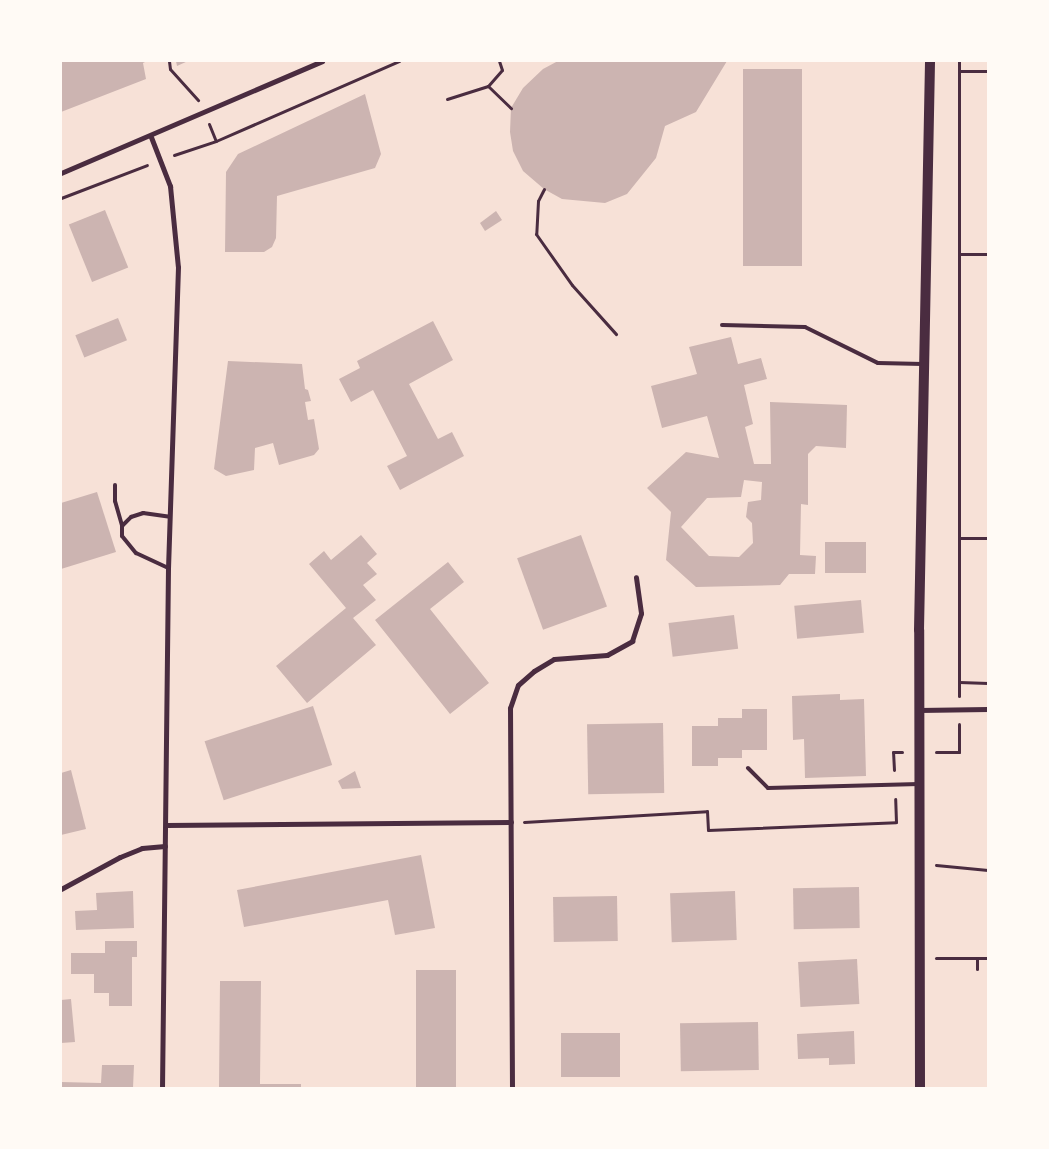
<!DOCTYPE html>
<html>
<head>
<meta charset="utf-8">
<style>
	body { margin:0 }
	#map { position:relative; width:1049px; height:1149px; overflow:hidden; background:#f7e1d7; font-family:"Fira Sans",sans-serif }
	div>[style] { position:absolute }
	.building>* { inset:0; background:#ccb4b1; transform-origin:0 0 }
	.path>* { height:3px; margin:-1.5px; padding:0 1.5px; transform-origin:1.5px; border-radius:1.5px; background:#4a2c40 }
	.service>* { height:4px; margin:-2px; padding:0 2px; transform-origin:2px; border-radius:2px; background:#4a2c40 }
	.minor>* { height:5px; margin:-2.5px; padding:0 2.5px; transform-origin:2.5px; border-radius:2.5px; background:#4a2c40 }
	.secondary>* { height:10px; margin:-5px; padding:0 5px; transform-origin:5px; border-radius:5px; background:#4a2c40 }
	span { translate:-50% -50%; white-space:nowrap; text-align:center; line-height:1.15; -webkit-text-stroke:4.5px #fffaf5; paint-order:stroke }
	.frame { position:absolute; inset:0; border:62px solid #fffaf5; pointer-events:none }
</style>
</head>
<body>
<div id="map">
	<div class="building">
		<div style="clip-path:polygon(61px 61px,147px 61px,143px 63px,146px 79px,61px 112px)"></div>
		<div style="clip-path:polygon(176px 61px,188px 61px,177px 66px)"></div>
		<div style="clip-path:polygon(558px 61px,727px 61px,696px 112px,665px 126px,656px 158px,627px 194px,605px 203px,562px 199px,544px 189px,523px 171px,513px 151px,510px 132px,511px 108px,523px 88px,543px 69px)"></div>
		<div style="left:743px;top:69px;width:59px;height:197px"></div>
		<div style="clip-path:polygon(365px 94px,381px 154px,375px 168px,277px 196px,276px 238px,272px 247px,264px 252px,225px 252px,226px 172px,238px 154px)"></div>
		<div style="left:105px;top:210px;width:62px;height:39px;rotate:68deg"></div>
		<div style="clip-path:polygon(496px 211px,502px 220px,485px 231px,480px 223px)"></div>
		<div style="left:118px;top:318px;width:24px;height:46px;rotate:68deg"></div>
		<div style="clip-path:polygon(433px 321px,453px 360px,409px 384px,438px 439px,452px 432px,464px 456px,400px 490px,387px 466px,407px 456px,373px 390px,351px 402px,339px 379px,360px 368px,357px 361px)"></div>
		<div style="clip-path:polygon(evenodd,731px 337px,738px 364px,761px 358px,767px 379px,744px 385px,753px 424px,745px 427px,754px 464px,771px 464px,770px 402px,847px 405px,846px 448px,816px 446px,808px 454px,808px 505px,801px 504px,800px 555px,816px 556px,815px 574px,789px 574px,780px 585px,696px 587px,666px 560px,671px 512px,647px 488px,686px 452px,719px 458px,707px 416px,662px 428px,651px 386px,697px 374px,689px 347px,731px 337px,744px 480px,762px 482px,761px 500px,748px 502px,746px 517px,752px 523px,753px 543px,739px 557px,709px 556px,681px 527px,707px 498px,741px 497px,744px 480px)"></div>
		<div style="clip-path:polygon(228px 361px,302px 364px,305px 389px,308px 390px,311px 401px,305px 402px,308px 420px,314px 419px,319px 449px,314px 455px,279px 465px,273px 443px,255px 448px,254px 470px,226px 476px,214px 469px)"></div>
		<div style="clip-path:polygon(97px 492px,116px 552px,61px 569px,61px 503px)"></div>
		<div style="clip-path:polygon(361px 535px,377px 554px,367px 563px,377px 574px,363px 585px,376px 600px,353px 618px,376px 645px,307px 703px,276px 666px,346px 608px,309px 564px,324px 551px,331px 560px)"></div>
		<div style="left:581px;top:535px;width:76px;height:68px;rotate:70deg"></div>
		<div style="left:825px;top:542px;width:41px;height:31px"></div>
		<div style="clip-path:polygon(448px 562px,464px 582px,430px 609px,489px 683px,450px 714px,375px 620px)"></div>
		<div style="left:861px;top:600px;width:33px;height:67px;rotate:85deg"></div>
		<div style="left:734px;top:615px;width:34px;height:66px;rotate:83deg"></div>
		<div style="clip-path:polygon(840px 694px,840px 700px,864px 699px,866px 776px,805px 778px,804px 739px,793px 740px,792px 696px)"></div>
		<div style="left:313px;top:706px;width:62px;height:114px;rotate:72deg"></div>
		<div style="clip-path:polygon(742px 709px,767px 709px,767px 750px,742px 750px,742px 758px,718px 758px,718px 766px,692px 766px,692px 726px,718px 726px,718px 718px,742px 718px)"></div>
		<div style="left:663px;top:723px;width:70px;height:76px;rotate:89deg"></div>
		<div style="clip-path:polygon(71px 770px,86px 829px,61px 835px,61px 773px)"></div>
		<div style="clip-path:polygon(355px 771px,361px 788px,342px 789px,338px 781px)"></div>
		<div style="clip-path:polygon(421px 855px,435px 928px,395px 935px,388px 900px,244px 927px,237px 890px)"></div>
		<div style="left:859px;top:887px;width:41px;height:66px;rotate:89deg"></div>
		<div style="clip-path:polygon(133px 891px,134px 928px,76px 930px,75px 911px,97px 910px,96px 893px)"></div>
		<div style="left:735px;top:891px;width:49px;height:65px;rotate:88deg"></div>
		<div style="left:617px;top:896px;width:45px;height:64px;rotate:89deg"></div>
		<div style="clip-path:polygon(105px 941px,137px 941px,137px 957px,132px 957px,132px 1006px,109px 1006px,109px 993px,94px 993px,94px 974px,71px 974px,71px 953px,105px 953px)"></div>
		<div style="left:857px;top:959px;width:45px;height:59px;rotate:87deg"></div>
		<div style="left:416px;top:970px;width:40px;height:118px"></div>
		<div style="clip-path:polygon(220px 981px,261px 981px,260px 1084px,301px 1084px,301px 1088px,219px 1088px)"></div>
		<div style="clip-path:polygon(71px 999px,75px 1042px,61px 1043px,61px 1000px)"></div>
		<div style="left:758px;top:1022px;width:48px;height:78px;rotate:89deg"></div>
		<div style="clip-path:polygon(854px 1031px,855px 1064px,829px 1065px,829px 1058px,798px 1059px,797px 1034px)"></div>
		<div style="left:561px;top:1033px;width:59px;height:44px"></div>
		<div style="clip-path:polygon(102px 1065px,134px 1065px,133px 1088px,61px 1088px,61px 1082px,101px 1083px)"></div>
	</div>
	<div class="path">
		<div style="left:169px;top:61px;width:8px;rotate:83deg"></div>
		<div style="left:170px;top:69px;width:42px;rotate:47.9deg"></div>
		<div style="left:959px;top:71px;width:29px"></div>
		<div style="left:488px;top:86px;width:32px;rotate:44deg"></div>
		<div style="left:447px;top:99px;width:43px;rotate:-17.6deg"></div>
		<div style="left:488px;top:86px;width:21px;rotate:-49deg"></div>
		<div style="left:502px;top:70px;width:9px;rotate:-108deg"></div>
		<div style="left:209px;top:124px;width:18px;rotate:68deg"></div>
		<div style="left:174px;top:155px;width:44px;rotate:-18.4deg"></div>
		<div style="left:216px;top:141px;width:200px;rotate:-23.6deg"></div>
		<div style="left:544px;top:189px;width:13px;rotate:117deg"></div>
		<div style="left:538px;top:201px;width:33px;rotate:93deg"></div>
		<div style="left:536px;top:234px;width:62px;rotate:54.8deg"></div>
		<div style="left:572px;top:285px;width:66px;rotate:48.1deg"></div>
		<div style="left:61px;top:198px;width:92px;rotate:-21deg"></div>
		<div style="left:959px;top:254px;width:29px"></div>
		<div style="left:959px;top:538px;width:29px"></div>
		<div style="left:959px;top:682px;width:29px;rotate:2deg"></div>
		<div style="left:959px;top:696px;width:635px;rotate:-90deg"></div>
		<div style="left:936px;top:752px;width:23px"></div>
		<div style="left:959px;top:752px;width:28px;rotate:-90deg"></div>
		<div style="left:894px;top:770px;width:18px;rotate:-93deg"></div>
		<div style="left:893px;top:752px;width:9px"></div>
		<div style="left:524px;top:822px;width:183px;rotate:-3.4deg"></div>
		<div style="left:707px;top:811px;width:19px;rotate:87deg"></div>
		<div style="left:708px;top:830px;width:188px;rotate:-2.4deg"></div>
		<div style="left:896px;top:822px;width:23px;rotate:-92deg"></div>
		<div style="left:936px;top:865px;width:52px;rotate:5.5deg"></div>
		<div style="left:936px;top:958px;width:52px"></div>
		<div style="left:977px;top:958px;width:11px;rotate:90deg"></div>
	</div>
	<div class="service">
		<div style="left:722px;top:325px;width:83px;rotate:1.4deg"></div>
		<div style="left:805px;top:327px;width:81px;rotate:26.3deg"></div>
		<div style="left:878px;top:363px;width:45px;rotate:1.3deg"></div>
		<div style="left:115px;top:485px;width:16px;rotate:90deg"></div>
		<div style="left:115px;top:501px;width:26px;rotate:74deg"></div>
		<div style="left:122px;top:526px;width:13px;rotate:-45deg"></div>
		<div style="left:131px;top:517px;width:13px;rotate:-18deg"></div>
		<div style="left:143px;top:513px;width:27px;rotate:8deg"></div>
		<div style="left:122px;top:526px;width:10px;rotate:90deg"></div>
		<div style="left:122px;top:536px;width:22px;rotate:51deg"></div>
		<div style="left:136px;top:553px;width:35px;rotate:25deg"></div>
		<div style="left:748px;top:768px;width:28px;rotate:45deg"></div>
		<div style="left:768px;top:788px;width:151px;rotate:-1.5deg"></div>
	</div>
	<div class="minor">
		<div style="left:151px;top:137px;width:53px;rotate:68.8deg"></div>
		<div style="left:170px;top:186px;width:81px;rotate:84.4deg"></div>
		<div style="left:178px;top:267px;width:301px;rotate:91.9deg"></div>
		<div style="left:168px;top:568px;width:520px;rotate:90.66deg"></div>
		<div style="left:61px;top:173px;width:284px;rotate:-23.2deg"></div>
		<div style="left:919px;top:710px;width:69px;rotate:-0.8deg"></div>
		<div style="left:166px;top:825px;width:345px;rotate:-0.5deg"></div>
		<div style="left:61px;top:889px;width:67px;rotate:-28.5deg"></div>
		<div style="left:120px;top:857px;width:24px;rotate:-22deg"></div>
		<div style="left:142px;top:848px;width:23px;rotate:-5deg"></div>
		<div style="left:512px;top:1088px;width:380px;rotate:-90.3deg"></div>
		<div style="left:510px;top:708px;width:24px;rotate:-71deg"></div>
		<div style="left:518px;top:685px;width:21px;rotate:-41deg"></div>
		<div style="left:534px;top:671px;width:23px;rotate:-31deg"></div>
		<div style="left:554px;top:659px;width:53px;rotate:-4.3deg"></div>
		<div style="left:607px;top:655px;width:29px;rotate:-29deg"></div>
		<div style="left:632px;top:641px;width:29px;rotate:-72deg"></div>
		<div style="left:641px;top:613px;width:36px;rotate:-98deg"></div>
	</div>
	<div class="secondary">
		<div style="left:920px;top:1088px;width:458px;rotate:-90.1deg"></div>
		<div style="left:919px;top:630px;width:569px;rotate:-88.89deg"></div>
	</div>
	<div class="frame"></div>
</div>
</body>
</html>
